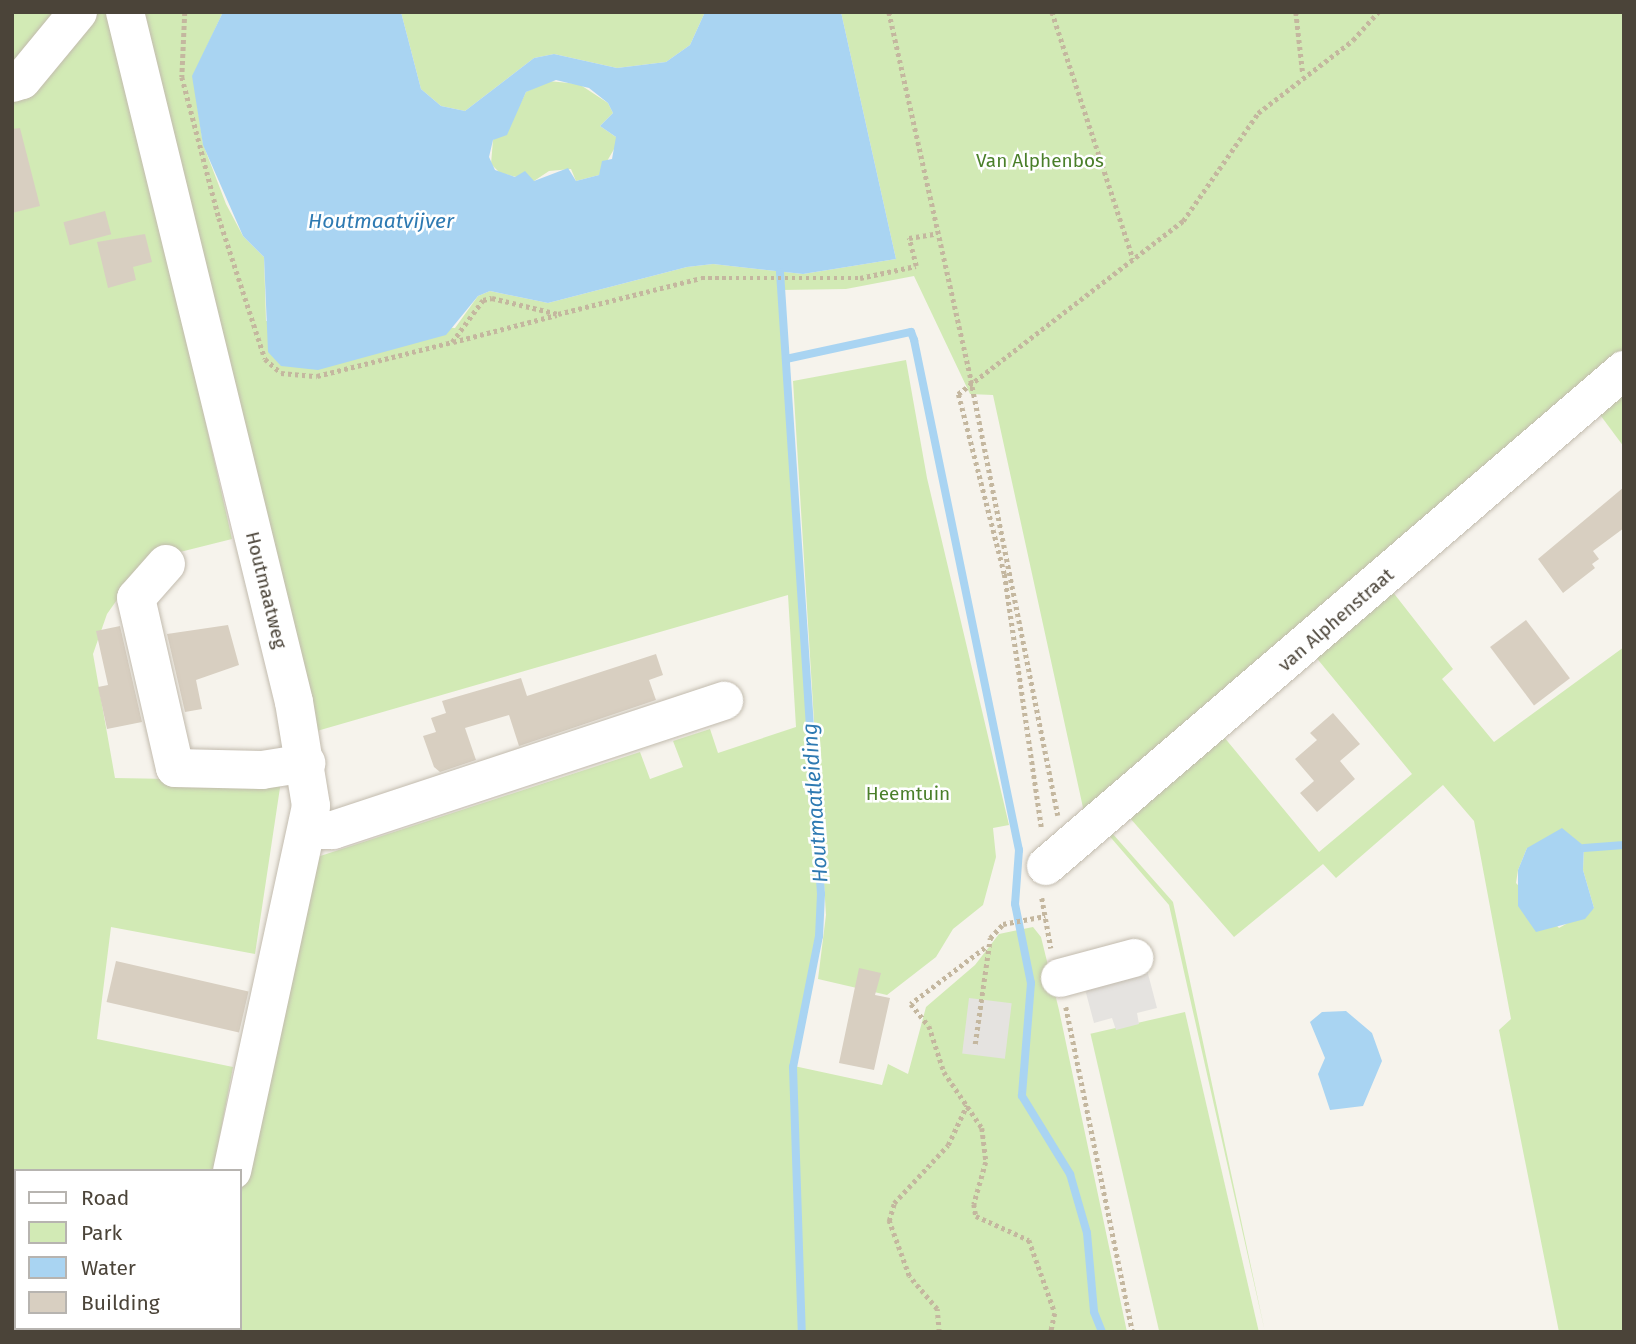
<!DOCTYPE html>
<html>
<head>
<meta charset="utf-8">
<style>
	body { margin:0 }
	#map { position:relative; width:1636px; height:1344px; overflow:hidden; background:#f6f3ec; font-family:"Fira Sans",sans-serif }
	div>[style] { position:absolute }
	.green>* { inset:0; background:#d2eab5; transform-origin:0 0 }
	.parking>* { inset:0; background:#e5e3e0; transform-origin:0 0 }
	.water>* { inset:0; background:#a9d4f2 }
	.stream>* { height:8px; margin:-4px; padding:0 4px; transform-origin:4px; border-radius:4px; background:#a9d4f2 }
	.building>* { inset:0; background:#d8cfc1; transform-origin:0 0 }
	.path>* { height:4.5px; margin-top:-2.25px; transform-origin:0; background:repeating-linear-gradient(90deg,#c4b79f 0 3.5px,transparent 0 7px) }
	.roads { filter:drop-shadow(0 0 2px #c2bbae) drop-shadow(0 0 2px #c2bbae) }
	.minor>* { height:38px; margin:-19px; padding:0 19px; transform-origin:19px; border-radius:19px; background:#fff }
	span { translate:-50% -50%; white-space:nowrap; text-align:center; line-height:1.15; -webkit-text-stroke:5px #fff; paint-order:stroke }
	.park-label { font-size:19px; color:#4a7f2a }
	.street-label { font-size:19px; color:#4b4439 }
	.water-label { font-size:21px; color:#2e7ab2; font-style:italic }
	.frame { position:absolute; inset:0; border:14px solid #4b4439; pointer-events:none }
	.legend { position:absolute; left:14px; top:1169px; width:228px; height:161px; box-sizing:border-box; background:#fff; border:2px solid #b7b4b0; margin:0; padding:9px 12px; list-style:none; font-size:21px; color:#4b4439 }
	.legend li { display:flex; align-items:center; gap:14px; height:35px }
	.legend b { width:35px; border:2px solid #b7b4b0 }
</style>
</head>
<body>
<div id="map">
	<div class="green">
		<div style="clip-path:polygon(12px 12px,113px 12px,232px 539px,176px 553px,119px 597px,107px 614px,93px 654px,115px 778px,281px 781px,255px 954px,111px 927px,97px 1039px,233px 1067px,213px 1171px,16px 1171px,16px 1328px,182px 1332px,12px 1332px)"></div>
		<div style="clip-path:polygon(144px 12px,223px 12px,193px 76px,203px 144px,226px 204px,243px 236px,264px 257px,266px 321px,455px 328px,478px 296px,490px 291px,548px 303px,687px 267px,713px 264px,803px 274px,896px 259px,841px 12px,1624px 12px,1624px 363px,1087px 826px,993px 395px,970px 394px,914px 276px,846px 289px,782px 290px,821px 894px,819px 936px,794px 1066px,882px 1085px,888px 1064px,908px 1074px,926px 1007px,975px 965px,999px 934px,1033px 927px,1041px 937px,1059px 1010px,1127px 1332px,206px 1332px,240px 1328px,240px 1179px,311px 859px,640px 752px,650px 779px,683px 767px,673px 741px,710px 729px,718px 753px,796px 727px,788px 595px,310px 733px)"></div>
		<div style="clip-path:polygon(401px 12px,705px 12px,690px 45px,666px 62px,617px 68px,554px 54px,534px 58px,465px 111px,441px 106px,421px 89px)"></div>
		<div style="clip-path:polygon(548px 81px,579px 84px,608px 103px,613px 113px,600px 126px,616px 137px,617px 144px,599px 175px,576px 181px,571px 169px,549px 171px,534px 181px,500px 173px,491px 164px,493px 140px,508px 129px,526px 92px)"></div>
		<div style="clip-path:polygon(906px 360px,927px 478px,1009px 825px,993px 828px,996px 857px,983px 905px,953px 929px,936px 957px,887px 995px,818px 979px,826px 915px,793px 381px)"></div>
		<div style="clip-path:polygon(1624px 382px,1624px 447px,1595px 408px)"></div>
		<div style="clip-path:polygon(evenodd,1385px 582px,1453px 669px,1442px 679px,1494px 742px,1624px 647px,1624px 1332px,1559px 1332px,1499px 1030px,1511px 1019px,1474px 821px,1443px 785px,1336px 878px,1323px 864px,1234px 937px,1130px 818px,1112px 833px,1173px 902px,1265px 1332px,1169px 905px,1106px 832px,1219px 731px,1319px 852px,1412px 774px,1310px 650px,1385px 582px,1584px 846px,1583px 870px,1594px 908px,1559px 928px,1516px 883px,1518px 870px,1527px 848px,1584px 846px)"></div>
		<div style="left:1185px;top:1012px;width:328px;height:97px;rotate:77deg"></div>
	</div>
	<div class="parking">
		<div style="clip-path:polygon(1141px 947px,1157px 1008px,1137px 1013px,1139px 1024px,1116px 1030px,1112px 1018px,1094px 1023px,1078px 963px)"></div>
		<div style="left:969px;top:998px;width:43px;height:56px;rotate:7deg"></div>
	</div>
	<div class="water">
		<div style="clip-path:polygon(evenodd,223px 12px,401px 12px,421px 89px,441px 106px,465px 111px,534px 58px,554px 54px,617px 68px,666px 62px,690px 45px,705px 12px,841px 12px,896px 259px,803px 274px,713px 264px,687px 267px,548px 303px,490px 291px,478px 296px,446px 335px,318px 370px,281px 366px,268px 352px,264px 257px,243px 236px,203px 145px,192px 76px,223px 12px,556px 80px,589px 88px,608px 103px,613px 113px,600px 126px,616px 137px,612px 159px,602px 161px,599px 175px,576px 181px,568px 168px,534px 181px,525px 171px,515px 177px,495px 170px,489px 157px,493px 140px,507px 135px,526px 92px,556px 80px)"></div>
		<div style="clip-path:polygon(1562px 828px,1584px 846px,1583px 870px,1594px 908px,1585px 919px,1536px 932px,1518px 906px,1518px 870px,1527px 848px)"></div>
		<div style="clip-path:polygon(1346px 1011px,1372px 1033px,1382px 1061px,1363px 1106px,1330px 1110px,1318px 1074px,1325px 1058px,1310px 1022px,1322px 1012px)"></div>
	</div>
	<div class="stream">
		<div style="left:780px;top:272px;width:623px;rotate:86.23deg"></div>
		<div style="left:821px;top:894px;width:42px;rotate:92.7deg"></div>
		<div style="left:819px;top:936px;width:134px;rotate:101.2deg"></div>
		<div style="left:793px;top:1067px;width:265px;rotate:88.1deg"></div>
		<div style="left:786px;top:359px;width:128px;rotate:-12.2deg"></div>
		<div style="left:911px;top:332px;width:9px;rotate:69deg"></div>
		<div style="left:914px;top:340px;width:521px;rotate:78.37deg"></div>
		<div style="left:1019px;top:850px;width:54px;rotate:94.2deg"></div>
		<div style="left:1015px;top:904px;width:81px;rotate:78.6deg"></div>
		<div style="left:1031px;top:983px;width:113px;rotate:94.6deg"></div>
		<div style="left:1022px;top:1096px;width:92px;rotate:58.4deg"></div>
		<div style="left:1070px;top:1174px;width:61px;rotate:73.9deg"></div>
		<div style="left:1087px;top:1233px;width:79px;rotate:84.9deg"></div>
		<div style="left:1094px;top:1312px;width:22px;rotate:68deg"></div>
		<div style="left:1584px;top:848px;width:40px;rotate:-4.3deg"></div>
	</div>
	<div class="building">
		<div style="clip-path:polygon(20px 128px,40px 206px,12px 213px,12px 129px)"></div>
		<div style="left:105px;top:211px;width:24px;height:43px;rotate:75deg"></div>
		<div style="clip-path:polygon(145px 234px,152px 262px,133px 267px,136px 280px,108px 288px,97px 242px)"></div>
		<div style="clip-path:polygon(1624px 487px,1624px 528px,1593px 551px,1599px 559px,1592px 564px,1595px 568px,1563px 593px,1538px 559px)"></div>
		<div style="left:1526px;top:620px;width:73px;height:45px;rotate:53deg"></div>
		<div style="clip-path:polygon(228px 625px,239px 665px,196px 680px,202px 709px,185px 712px,167px 634px)"></div>
		<div style="clip-path:polygon(120px 626px,142px 722px,107px 729px,98px 687px,108px 685px,96px 631px)"></div>
		<div style="clip-path:polygon(656px 654px,663px 675px,649px 680px,656px 700px,519px 746px,509px 715px,465px 728px,476px 760px,440px 772px,434px 767px,423px 736px,436px 732px,431px 718px,446px 713px,442px 701px,521px 678px,527px 696px)"></div>
		<div style="clip-path:polygon(1333px 713px,1360px 744px,1340px 761px,1355px 779px,1317px 812px,1300px 793px,1314px 781px,1295px 759px,1317px 740px,1310px 733px)"></div>
		<div style="left:116px;top:961px;width:136px;height:42px;rotate:13deg"></div>
		<div style="clip-path:polygon(859px 968px,881px 973px,875px 995px,890px 998px,874px 1070px,839px 1063px)"></div>
	</div>
	<div class="path">
		<div style="left:185px;top:12px;width:65px;rotate:92.6deg"></div>
		<div style="left:182px;top:77px;width:146px;rotate:75.3deg"></div>
		<div style="left:219px;top:218px;width:148px;rotate:71.9deg"></div>
		<div style="left:265px;top:359px;width:21px;rotate:41deg"></div>
		<div style="left:281px;top:373px;width:36px;rotate:5deg"></div>
		<div style="left:317px;top:376px;width:139px;rotate:-14.1deg"></div>
		<div style="left:452px;top:342px;width:52px;rotate:-53.6deg"></div>
		<div style="left:483px;top:300px;width:9px;rotate:-13deg"></div>
		<div style="left:492px;top:298px;width:68px;rotate:13.6deg"></div>
		<div style="left:558px;top:314px;width:147px;rotate:-14.1deg"></div>
		<div style="left:701px;top:278px;width:159px"></div>
		<div style="left:860px;top:278px;width:57px;rotate:-12.1deg"></div>
		<div style="left:916px;top:266px;width:29px;rotate:-104deg"></div>
		<div style="left:909px;top:238px;width:25px;rotate:-9deg"></div>
		<div style="left:889px;top:12px;width:377px;rotate:77.4deg"></div>
		<div style="left:971px;top:380px;width:444px;rotate:78.7deg"></div>
		<div style="left:1052px;top:12px;width:260px;rotate:71.8deg"></div>
		<div style="left:1296px;top:12px;width:62px;rotate:83.6deg"></div>
		<div style="left:453px;top:342px;width:107px;rotate:-14.6deg"></div>
		<div style="left:1041px;top:827px;width:256px;rotate:-98.3deg"></div>
		<div style="left:1004px;top:574px;width:186px;rotate:-104.3deg"></div>
		<div style="left:958px;top:394px;width:284px;rotate:-37.6deg"></div>
		<div style="left:1183px;top:221px;width:131px;rotate:-55.2deg"></div>
		<div style="left:1258px;top:113px;width:120px;rotate:-37.5deg"></div>
		<div style="left:1353px;top:40px;width:38px;rotate:-48deg"></div>
		<div style="left:1042px;top:898px;width:51px;rotate:79.8deg"></div>
		<div style="left:985px;top:948px;width:93px;rotate:142.9deg"></div>
		<div style="left:911px;top:1004px;width:28px;rotate:51deg"></div>
		<div style="left:929px;top:1026px;width:48px;rotate:71.9deg"></div>
		<div style="left:944px;top:1072px;width:68px;rotate:55.8deg"></div>
		<div style="left:982px;top:1128px;width:34px;rotate:83deg"></div>
		<div style="left:986px;top:1162px;width:44px;rotate:105.9deg"></div>
		<div style="left:974px;top:1204px;width:12px;rotate:81deg"></div>
		<div style="left:976px;top:1216px;width:58px;rotate:24.4deg"></div>
		<div style="left:1029px;top:1240px;width:77px;rotate:70.4deg"></div>
		<div style="left:1055px;top:1313px;width:19px;rotate:102deg"></div>
		<div style="left:1066px;top:1007px;width:332px;rotate:78.4deg"></div>
		<div style="left:975px;top:1044px;width:107px;rotate:-81.9deg"></div>
		<div style="left:990px;top:938px;width:19px;rotate:-47deg"></div>
		<div style="left:1003px;top:924px;width:43px;rotate:-10.8deg"></div>
		<div style="left:12px;top:1229px;width:7px;rotate:56deg"></div>
		<div style="left:69px;top:1328px;width:4px;rotate:63deg"></div>
		<div style="left:939px;top:1332px;width:23px;rotate:-95deg"></div>
		<div style="left:937px;top:1309px;width:43px;rotate:-130.3deg"></div>
		<div style="left:909px;top:1276px;width:59px;rotate:-110deg"></div>
		<div style="left:889px;top:1221px;width:19px;rotate:-74deg"></div>
		<div style="left:894px;top:1203px;width:79px;rotate:-47deg"></div>
		<div style="left:948px;top:1145px;width:44px;rotate:-64.6deg"></div>
	</div>
	<div class="roads">
		<div class="minor">
			<div style="left:125px;top:12px;width:710px;rotate:76.24deg"></div>
			<div style="left:294px;top:702px;width:105px;rotate:80.7deg"></div>
			<div style="left:311px;top:806px;width:373px;rotate:102.2deg"></div>
			<div style="left:12px;top:83px;width:10px;rotate:-17deg"></div>
			<div style="left:22px;top:80px;width:88px;rotate:-50.5deg"></div>
			<div style="left:166px;top:564px;width:45px;rotate:131.4deg"></div>
			<div style="left:136px;top:598px;width:174px;rotate:77.1deg"></div>
			<div style="left:175px;top:768px;width:87px;rotate:1.3deg"></div>
			<div style="left:262px;top:770px;width:45px;rotate:-9deg"></div>
			<div style="left:309px;top:830px;width:24px"></div>
			<div style="left:333px;top:830px;width:412px;rotate:-18.3deg"></div>
			<div style="left:1046px;top:866px;width:762px;rotate:-40.63deg"></div>
			<div style="left:1060px;top:978px;width:77px;rotate:-15.1deg"></div>
			<div style="left:196px;top:1332px;width:4px;rotate:-90deg"></div>
		</div>
	</div>
	<div class="park-label">
		<span style="left:1040px;top:161px">Van Alphenbos</span>
		<span style="left:908px;top:794px">Heemtuin</span>
	</div>
	<div class="street-label">
		<span style="left:266px;top:590px;rotate:76deg">Houtmaatweg</span>
		<span style="left:1336px;top:620px;rotate:-41deg">van Alphenstraat</span>
	</div>
	<div class="water-label">
		<span style="left:381px;top:221px">Houtmaatvijver</span>
		<span style="left:815px;top:803px;rotate:-94deg">Houtmaatleiding</span>
	</div>
	<div class="frame"></div>
	<ul class="legend">
	<li><b style="height:9px;background:#fff"></b>Road</li>
	<li><b style="height:19px;background:#d2eab5"></b>Park</li>
	<li><b style="height:19px;background:#a9d4f2"></b>Water</li>
	<li><b style="height:19px;background:#d8cfc1"></b>Building</li>
	</ul>
</div>
</body>
</html>
